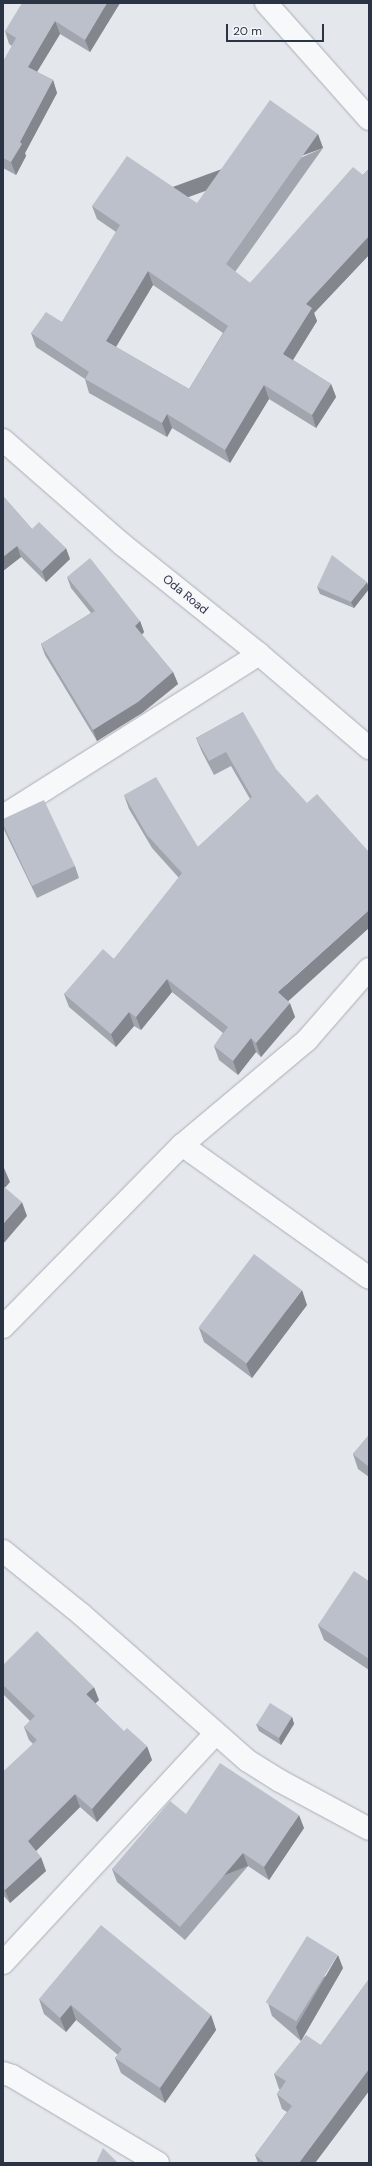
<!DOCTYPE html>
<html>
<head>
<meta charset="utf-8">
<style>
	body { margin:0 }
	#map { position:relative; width:372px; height:2166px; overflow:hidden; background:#e4e7ec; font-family:"DM Sans",sans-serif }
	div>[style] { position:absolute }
	.roads { filter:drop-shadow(0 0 1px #a9aeb7) drop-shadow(0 0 1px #a9aeb7) }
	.minor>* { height:22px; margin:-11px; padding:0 11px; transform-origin:11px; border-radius:11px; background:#f7f8fa }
	.tertiary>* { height:22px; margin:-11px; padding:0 11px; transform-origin:11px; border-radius:11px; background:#f7f8fa }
	.wall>* { inset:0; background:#a1a5ae }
	.shaded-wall>* { inset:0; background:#83868d; transform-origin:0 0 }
	.building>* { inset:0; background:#bbc0ca; transform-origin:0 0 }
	span { translate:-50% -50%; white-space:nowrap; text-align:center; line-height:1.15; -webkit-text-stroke:3px #f4f6f9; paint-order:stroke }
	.street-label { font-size:12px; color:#2b3445 }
	.frame { position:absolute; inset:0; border:4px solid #2b3445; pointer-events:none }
	.scale { position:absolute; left:226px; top:24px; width:98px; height:18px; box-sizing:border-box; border:2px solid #2b3445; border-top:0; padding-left:5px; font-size:12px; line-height:14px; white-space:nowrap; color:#2b3445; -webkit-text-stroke:3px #f4f6f9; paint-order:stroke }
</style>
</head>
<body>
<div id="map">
	<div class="roads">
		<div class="minor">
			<div style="left:266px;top:3px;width:155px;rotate:48.4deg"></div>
			<div style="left:3px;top:816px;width:303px;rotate:-32.3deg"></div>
			<div style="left:182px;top:1145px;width:229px;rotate:35.4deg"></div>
			<div style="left:3px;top:1327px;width:255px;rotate:-45.5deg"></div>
			<div style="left:182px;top:1145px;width:163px;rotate:-40deg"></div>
			<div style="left:307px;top:1040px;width:94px;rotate:-48.9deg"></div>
			<div style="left:3px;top:1551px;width:100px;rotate:38.9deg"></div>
			<div style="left:81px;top:1614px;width:222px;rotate:41.4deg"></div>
			<div style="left:248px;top:1761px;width:38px;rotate:32deg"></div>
			<div style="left:280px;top:1781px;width:101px;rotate:28.3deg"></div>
			<div style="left:3px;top:1963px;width:312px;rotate:-47.2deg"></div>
			<div style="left:3px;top:2073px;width:9px;rotate:18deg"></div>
			<div style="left:12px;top:2076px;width:170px;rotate:30.8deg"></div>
		</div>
		<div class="tertiary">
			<div style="left:3px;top:440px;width:159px;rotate:41.2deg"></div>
			<div style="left:123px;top:545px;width:174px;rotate:38.7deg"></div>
			<div style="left:259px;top:654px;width:145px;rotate:40.5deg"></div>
		</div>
	</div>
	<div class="wall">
		<div style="clip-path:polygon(120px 3px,90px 52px,60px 34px,37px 72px,53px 80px,57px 93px,25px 153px,26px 156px,16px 175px,3px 168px,3px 62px,12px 46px,9px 44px,5px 31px)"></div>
		<div style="clip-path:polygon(evenodd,323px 148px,235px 272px,250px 283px,369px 169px,369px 255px,314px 313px,317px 321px,293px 360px,331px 384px,336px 397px,316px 428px,269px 399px,230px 463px,172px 428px,167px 437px,89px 393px,85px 379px,36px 347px,31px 333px,62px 322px,116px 232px,97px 219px,92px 206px,197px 203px,323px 148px,153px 285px,223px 333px,189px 389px,116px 347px,153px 285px)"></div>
		<div style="clip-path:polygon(3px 496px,32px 529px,70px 559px,46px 582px,21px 557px,3px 571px)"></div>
		<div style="clip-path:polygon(67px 577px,140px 621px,144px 632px,142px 635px,173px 672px,178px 684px,142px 713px,97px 741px,45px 655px,41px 644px,91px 613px,71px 588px)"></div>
		<div style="clip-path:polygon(317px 587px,369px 588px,369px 589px,354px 608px,320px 594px)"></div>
		<div style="clip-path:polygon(243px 712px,288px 1001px,295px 1017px,261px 1057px,256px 1052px,238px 1075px,219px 1060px,214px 1046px,223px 1033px,172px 992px,141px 1030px,134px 1026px,116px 1047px,69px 1007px,64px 994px,114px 959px,179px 878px,152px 848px,129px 809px,124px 795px,198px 847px,250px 799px,231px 766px,214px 775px,202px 752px,196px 738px)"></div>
		<div style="clip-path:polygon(3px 819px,75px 866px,79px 878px,37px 898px,5px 832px,3px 826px)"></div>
		<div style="clip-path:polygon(307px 1305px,252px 1378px,204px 1342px,199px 1328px)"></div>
		<div style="clip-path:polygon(369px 1435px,369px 1477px,358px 1469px,353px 1454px)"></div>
		<div style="clip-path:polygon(369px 1581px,369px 1670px,324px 1640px,318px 1625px)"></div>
		<div style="clip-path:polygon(3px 1665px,99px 1700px,95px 1703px,152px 1760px,97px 1822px,80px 1807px,36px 1851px,46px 1871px,10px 1903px,3px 1895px,3px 1772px,33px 1744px,29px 1740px,24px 1727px,30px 1721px,3px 1694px)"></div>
		<div style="clip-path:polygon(292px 1717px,294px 1724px,281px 1745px,259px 1731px,256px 1724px)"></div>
		<div style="clip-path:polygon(186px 1814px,304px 1828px,269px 1880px,248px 1866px,185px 1940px,117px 1882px,112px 1869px)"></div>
		<div style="clip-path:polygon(343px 1968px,301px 2041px,272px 2016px,268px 2003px)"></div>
		<div style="clip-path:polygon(369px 1979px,369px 2091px,315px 2163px,258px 2163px,255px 2155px,287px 2112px,282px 2109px,277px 2094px,280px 2089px,279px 2089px,274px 2074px,321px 2045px)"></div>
		<div style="clip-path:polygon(39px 1999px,211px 2015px,216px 2030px,165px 2103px,121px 2073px,115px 2058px,118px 2055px,76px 2020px,66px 2032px,44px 2014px)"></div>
	</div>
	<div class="shaded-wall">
		<div style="clip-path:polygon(107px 3px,120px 3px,90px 52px,85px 40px)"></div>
		<div style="clip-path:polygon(55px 21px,60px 34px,32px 80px,28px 67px)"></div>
		<div style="clip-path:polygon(53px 80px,57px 93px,25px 153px,26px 156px,16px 175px,11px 162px,20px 142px)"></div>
		<div style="left:318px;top:134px;width:15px;height:159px;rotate:70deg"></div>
		<div style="clip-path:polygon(369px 236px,369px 255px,314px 313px,317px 321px,288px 368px,283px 354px,306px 304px)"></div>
		<div style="clip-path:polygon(148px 271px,153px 285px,111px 355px,106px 341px)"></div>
		<div style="clip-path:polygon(331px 384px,336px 397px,316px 428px,312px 415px)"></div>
		<div style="clip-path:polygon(264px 385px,269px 399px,230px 463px,225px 450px)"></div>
		<div style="clip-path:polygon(167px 414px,172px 428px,167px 437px,162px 423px)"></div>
		<div style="clip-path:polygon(17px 546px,21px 557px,3px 571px,3px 557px)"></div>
		<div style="clip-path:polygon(66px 548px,70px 559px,46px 582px,42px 571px)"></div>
		<div style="clip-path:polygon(367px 582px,369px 589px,354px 608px,351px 602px)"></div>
		<div style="clip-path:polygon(140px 621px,144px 632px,139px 637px,135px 626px)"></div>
		<div style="clip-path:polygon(173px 672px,178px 684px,142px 713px,97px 741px,93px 730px)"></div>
		<div style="clip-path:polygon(369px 910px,369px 928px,283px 1006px,278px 992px)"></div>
		<div style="clip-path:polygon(167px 979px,172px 992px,141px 1030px,136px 1017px)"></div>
		<div style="clip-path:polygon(290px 1003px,295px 1017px,261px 1057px,256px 1043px)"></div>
		<div style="clip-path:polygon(129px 1012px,134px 1026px,116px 1047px,111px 1034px)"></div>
		<div style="clip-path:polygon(251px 1038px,256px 1052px,238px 1075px,233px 1061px)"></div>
		<div style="clip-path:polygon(4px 1168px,10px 1182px,3px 1190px,3px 1169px)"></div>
		<div style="clip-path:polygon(22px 1202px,27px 1216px,3px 1244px,3px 1224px)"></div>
		<div style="clip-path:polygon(302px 1290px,307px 1305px,252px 1378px,246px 1364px)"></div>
		<div style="clip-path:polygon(94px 1687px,99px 1700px,91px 1708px,86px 1694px)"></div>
		<div style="clip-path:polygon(292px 1717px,294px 1724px,281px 1745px,279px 1738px)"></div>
		<div style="clip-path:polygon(147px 1746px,152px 1760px,97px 1822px,92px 1809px)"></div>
		<div style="clip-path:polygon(75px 1794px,80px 1807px,32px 1855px,28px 1841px)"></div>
		<div style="clip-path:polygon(299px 1815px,304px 1828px,269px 1880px,264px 1867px)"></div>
		<div style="left:243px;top:1853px;width:14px;height:97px;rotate:69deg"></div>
		<div style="clip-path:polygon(41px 1857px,46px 1871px,10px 1903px,5px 1890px)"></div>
		<div style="clip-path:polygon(338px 1955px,343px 1968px,301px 2041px,296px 2027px)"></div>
		<div style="clip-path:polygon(71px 2005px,76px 2020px,66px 2032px,60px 2018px)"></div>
		<div style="clip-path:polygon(211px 2015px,216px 2030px,165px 2103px,160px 2088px)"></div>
		<div style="clip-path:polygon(369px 2069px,369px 2091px,315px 2163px,299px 2163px)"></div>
	</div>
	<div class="building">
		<div style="clip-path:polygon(22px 3px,107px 3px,85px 40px,55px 21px,28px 67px,53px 80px,20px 142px,22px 144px,11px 162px,3px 158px,3px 62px,16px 38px,5px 31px)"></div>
		<div style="clip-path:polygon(evenodd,270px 100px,318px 134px,226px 264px,250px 283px,353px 167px,363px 175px,369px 169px,369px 236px,306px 304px,312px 308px,283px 354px,331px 384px,312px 415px,264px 385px,225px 450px,167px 414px,162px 423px,85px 379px,89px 372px,31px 333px,46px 312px,62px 322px,120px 225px,92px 206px,127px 156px,197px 203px,270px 100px,148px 271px,228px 326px,189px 389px,106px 341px,148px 271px)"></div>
		<div style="clip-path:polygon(3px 496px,32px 529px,39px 522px,66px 548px,42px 571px,17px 546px,3px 557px)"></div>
		<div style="clip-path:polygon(332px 555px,367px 582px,351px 602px,317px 587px)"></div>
		<div style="clip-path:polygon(90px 558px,140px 621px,135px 626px,173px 672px,138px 702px,93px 730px,41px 644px,95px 611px,67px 577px)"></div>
		<div style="clip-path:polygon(243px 712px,276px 769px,307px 803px,317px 794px,369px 852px,369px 910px,278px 992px,290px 1003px,256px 1043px,251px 1038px,233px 1061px,214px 1046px,228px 1027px,167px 979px,136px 1017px,129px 1012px,111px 1034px,64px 994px,103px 949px,114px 959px,182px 873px,147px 835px,124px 795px,156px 777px,198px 847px,252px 797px,226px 752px,209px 761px,196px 738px)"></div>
		<div style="clip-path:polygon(44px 800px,75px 866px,32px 886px,3px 824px,3px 819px)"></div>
		<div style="clip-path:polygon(3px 1186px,22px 1202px,3px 1224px)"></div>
		<div style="left:254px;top:1254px;width:60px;height:92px;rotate:37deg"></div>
		<div style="clip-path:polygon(369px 1435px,369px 1467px,353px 1454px)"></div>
		<div style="clip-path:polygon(354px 1571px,369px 1581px,369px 1659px,318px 1625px)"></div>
		<div style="clip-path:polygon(37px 1631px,94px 1687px,86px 1694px,124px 1731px,127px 1728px,147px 1746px,92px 1809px,75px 1794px,28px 1841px,41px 1857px,5px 1890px,3px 1887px,3px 1772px,37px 1740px,24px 1727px,35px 1716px,3px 1685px,3px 1665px)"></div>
		<div style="left:270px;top:1703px;width:26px;height:25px;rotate:32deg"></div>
		<div style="clip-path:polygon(220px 1763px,299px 1815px,264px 1867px,243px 1853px,180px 1927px,112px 1869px,170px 1801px,186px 1814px)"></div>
		<div style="clip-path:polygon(101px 1925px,211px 2015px,160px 2088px,115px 2058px,122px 2049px,71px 2005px,60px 2018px,39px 1999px)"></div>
		<div style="left:307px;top:1936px;width:36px;height:78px;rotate:32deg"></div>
		<div style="clip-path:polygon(369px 1979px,369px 2069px,299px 2163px,265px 2163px,255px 2155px,292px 2106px,277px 2094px,286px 2081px,274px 2074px,306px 2035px,321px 2045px)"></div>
		<div style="clip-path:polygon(103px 2148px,118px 2163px,96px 2163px)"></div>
	</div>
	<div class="street-label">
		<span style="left:185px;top:595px;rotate:39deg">Oda Road</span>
	</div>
	<div class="frame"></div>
	<div class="scale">20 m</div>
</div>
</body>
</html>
